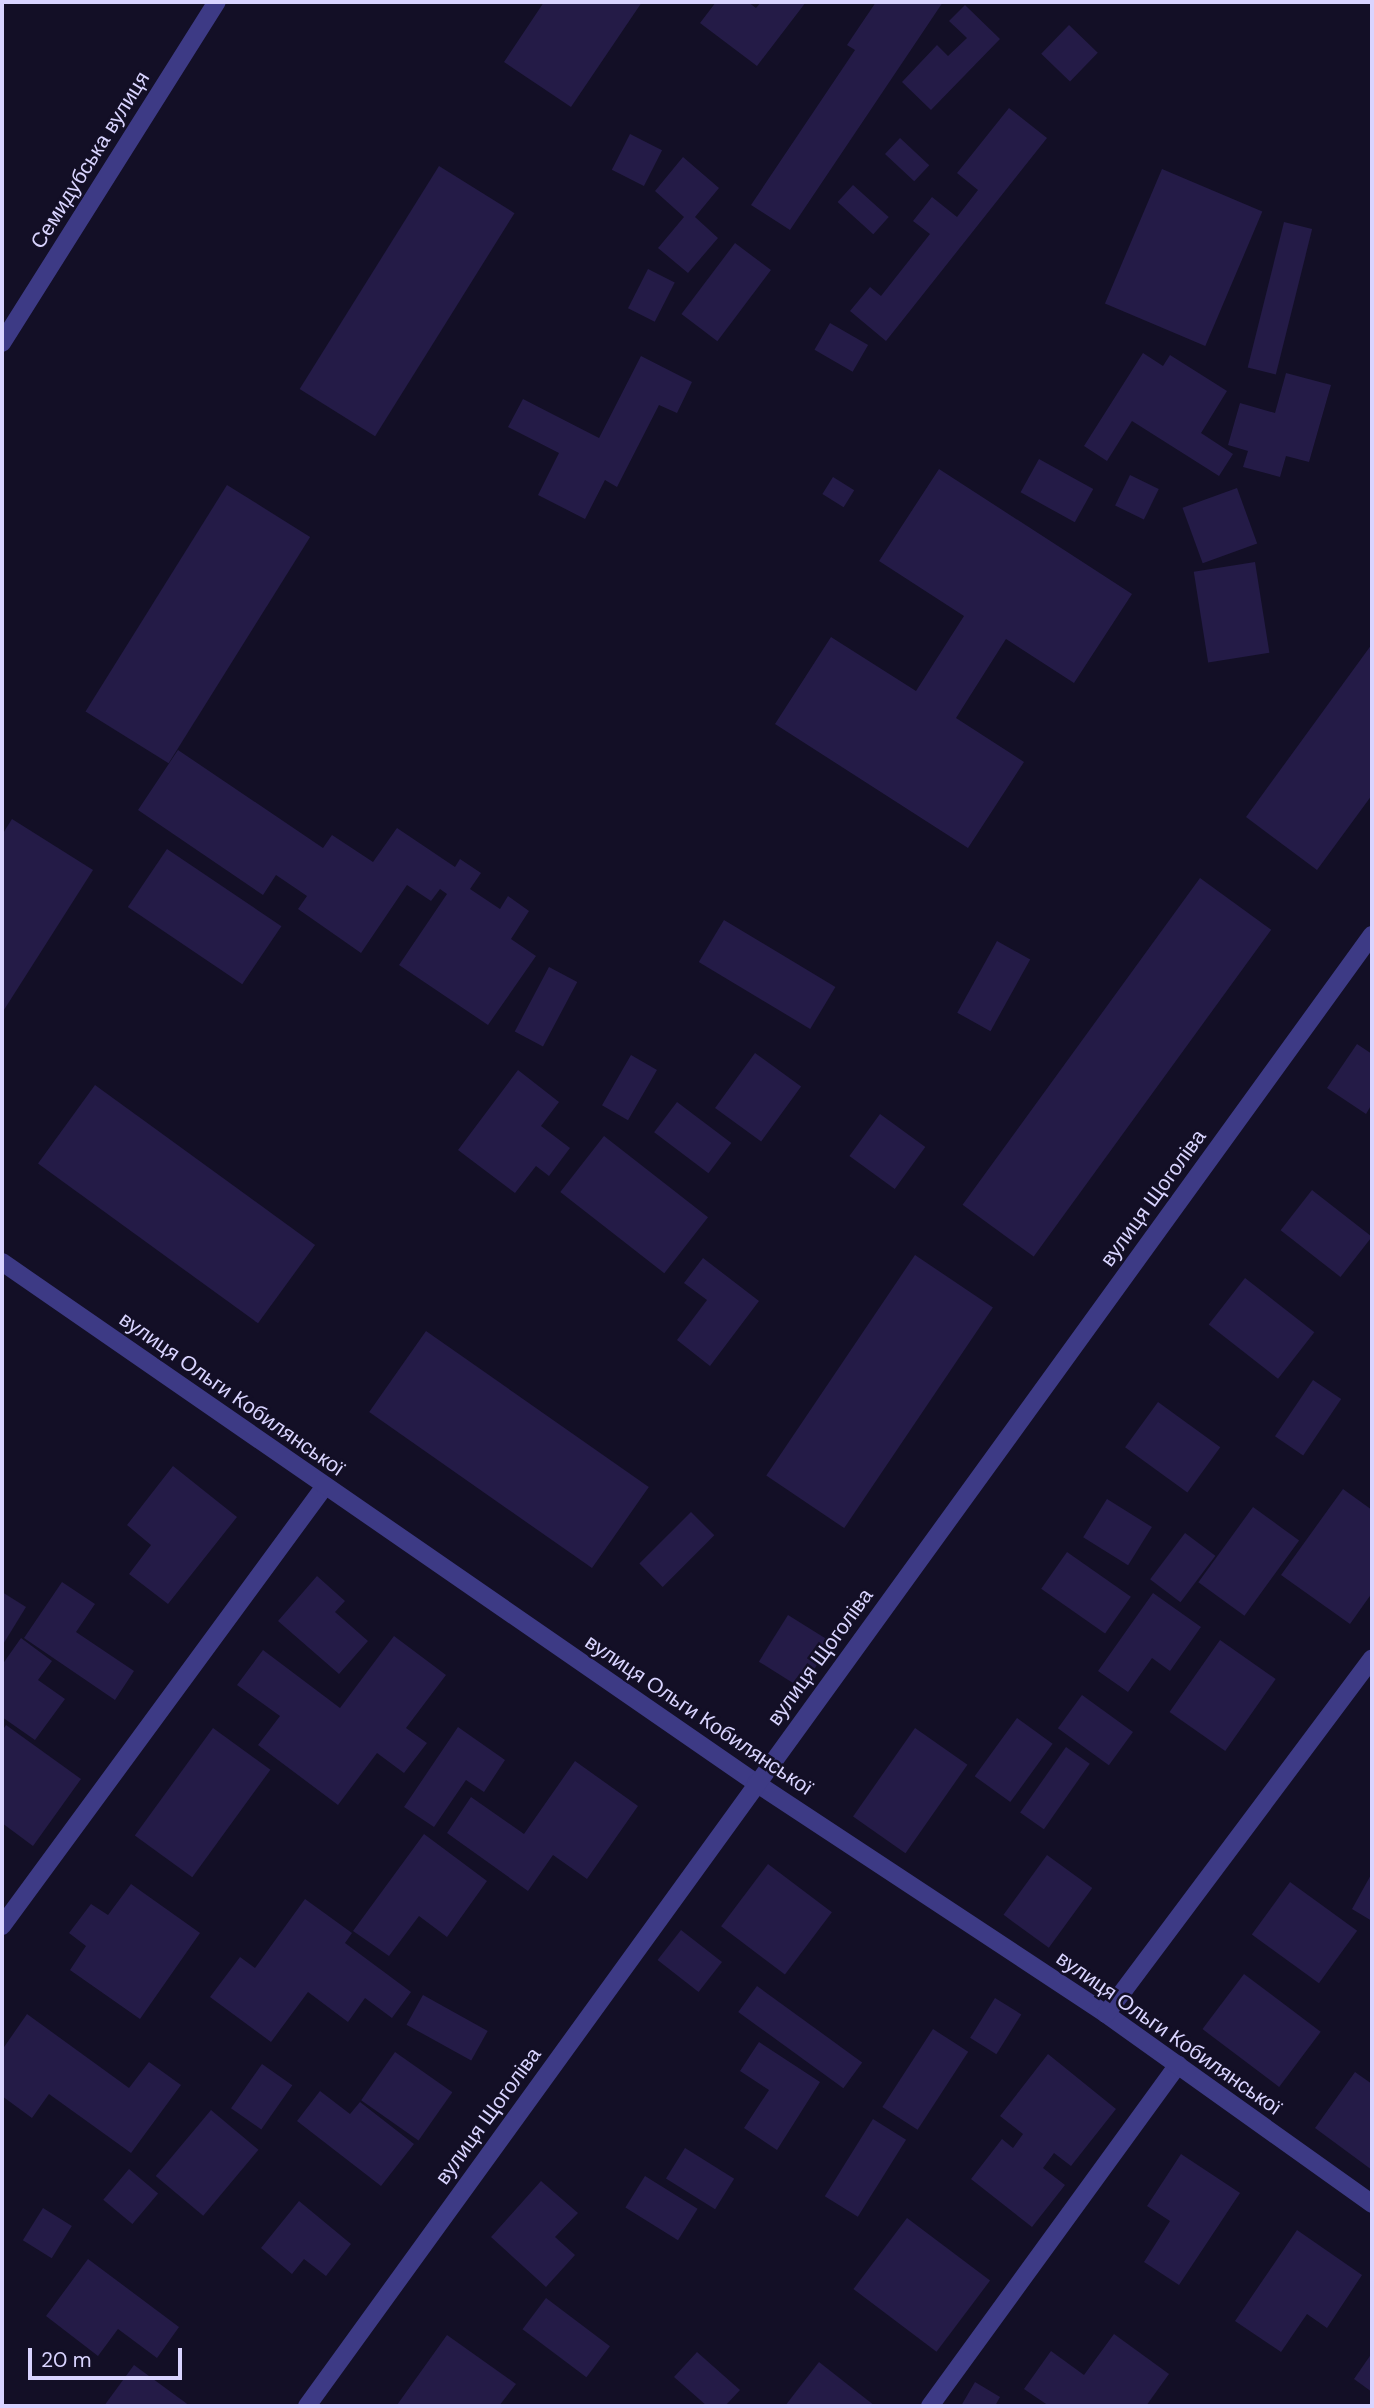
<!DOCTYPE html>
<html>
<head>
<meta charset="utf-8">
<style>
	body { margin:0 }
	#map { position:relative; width:1374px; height:2408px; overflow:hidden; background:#130f26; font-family:"DM Sans",sans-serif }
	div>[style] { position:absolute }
	.building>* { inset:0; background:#241b47; transform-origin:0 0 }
	.service>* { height:18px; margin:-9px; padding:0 9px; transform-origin:9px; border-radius:9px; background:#3d3a85 }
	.minor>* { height:18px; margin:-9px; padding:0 9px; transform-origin:9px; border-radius:9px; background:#3d3a85 }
	.tertiary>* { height:18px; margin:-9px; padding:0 9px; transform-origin:9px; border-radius:9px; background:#3d3a85 }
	span { translate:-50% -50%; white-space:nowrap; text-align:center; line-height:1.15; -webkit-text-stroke:5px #130f26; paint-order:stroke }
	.street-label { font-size:21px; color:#d9d4ff }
	.frame { position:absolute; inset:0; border:4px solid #d9d4ff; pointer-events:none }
	.scale { position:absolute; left:28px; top:2348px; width:154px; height:32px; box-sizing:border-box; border:4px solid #d9d4ff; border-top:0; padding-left:9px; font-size:21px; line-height:24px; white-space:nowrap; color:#d9d4ff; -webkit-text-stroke:5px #130f26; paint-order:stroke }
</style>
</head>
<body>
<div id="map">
	<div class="building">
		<div style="clip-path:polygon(544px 2px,642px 2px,571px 107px,504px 62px)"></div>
		<div style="clip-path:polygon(716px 2px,748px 2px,756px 8px,761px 2px,806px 2px,757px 66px,700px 23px)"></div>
		<div style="clip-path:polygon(876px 2px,943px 2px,790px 230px,751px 205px,855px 50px,847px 45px)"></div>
		<div style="clip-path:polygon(965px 5px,1000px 39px,931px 110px,902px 82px,937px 45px,948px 56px,967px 38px,949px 21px)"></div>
		<div style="left:1069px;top:25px;width:40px;height:40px;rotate:44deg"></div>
		<div style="clip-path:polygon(1009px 108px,1047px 138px,886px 341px,850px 311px,870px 287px,881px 296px,930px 234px,913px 221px,932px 197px,957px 217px,978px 190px,957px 173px)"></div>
		<div style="left:630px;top:134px;width:36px;height:40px;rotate:27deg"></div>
		<div style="left:900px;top:138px;width:40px;height:22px;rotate:43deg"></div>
		<div style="clip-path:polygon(683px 157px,719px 188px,695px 217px,718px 238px,688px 273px,658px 248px,684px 217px,655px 191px)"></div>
		<div style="left:439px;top:166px;width:89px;height:263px;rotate:32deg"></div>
		<div style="left:1162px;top:169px;width:109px;height:146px;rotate:23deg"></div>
		<div style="left:853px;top:185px;width:48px;height:23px;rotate:42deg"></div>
		<div style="left:1284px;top:222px;width:29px;height:150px;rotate:14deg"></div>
		<div style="left:735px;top:243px;width:45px;height:89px;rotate:37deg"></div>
		<div style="left:648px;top:269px;width:30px;height:44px;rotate:27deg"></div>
		<div style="left:830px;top:323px;width:44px;height:31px;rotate:30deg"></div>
		<div style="clip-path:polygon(1143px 353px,1163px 366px,1170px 355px,1227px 391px,1201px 433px,1233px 454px,1219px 476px,1132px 421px,1107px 461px,1084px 446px)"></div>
		<div style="clip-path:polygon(641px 356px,692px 382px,677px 413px,659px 405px,617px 487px,605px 480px,585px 519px,538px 495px,559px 453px,508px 427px,523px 399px,599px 438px)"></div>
		<div style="clip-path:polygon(1286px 373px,1331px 385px,1309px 462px,1286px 456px,1280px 477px,1243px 467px,1248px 451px,1228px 445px,1240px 403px,1275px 413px)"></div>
		<div style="left:1039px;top:459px;width:62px;height:38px;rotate:29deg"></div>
		<div style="clip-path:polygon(939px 469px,1132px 594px,1074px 683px,1006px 639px,956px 718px,1024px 762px,968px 848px,775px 724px,831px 637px,916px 691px,964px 616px,879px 561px)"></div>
		<div style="left:1130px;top:475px;width:32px;height:34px;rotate:26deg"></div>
		<div style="left:833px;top:477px;width:25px;height:20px;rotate:32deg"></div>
		<div style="left:227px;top:485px;width:98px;height:267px;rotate:32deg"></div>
		<div style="left:1237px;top:488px;width:59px;height:58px;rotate:70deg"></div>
		<div style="left:1255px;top:562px;width:92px;height:62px;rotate:81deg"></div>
		<div style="clip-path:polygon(1372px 644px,1372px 795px,1317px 870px,1246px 817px)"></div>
		<div style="clip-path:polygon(178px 750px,323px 848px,332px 835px,373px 862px,397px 828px,455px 867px,460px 859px,481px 873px,470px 889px,500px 909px,508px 896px,529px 911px,511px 939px,536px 956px,488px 1025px,399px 965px,447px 894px,440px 889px,431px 901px,407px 885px,361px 953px,298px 909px,307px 896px,276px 875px,263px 895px,138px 810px)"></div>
		<div style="clip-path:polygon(12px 819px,93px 870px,2px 1013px,2px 835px)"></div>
		<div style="left:167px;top:849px;width:138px;height:70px;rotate:34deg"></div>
		<div style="left:1200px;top:878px;width:88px;height:404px;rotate:36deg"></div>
		<div style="left:724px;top:920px;width:130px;height:49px;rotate:31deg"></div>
		<div style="left:997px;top:941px;width:38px;height:82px;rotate:29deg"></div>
		<div style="left:549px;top:967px;width:32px;height:73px;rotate:28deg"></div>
		<div style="clip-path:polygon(1357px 1044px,1372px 1054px,1372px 1104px,1366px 1114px,1327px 1088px)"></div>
		<div style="left:755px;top:1053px;width:57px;height:68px;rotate:36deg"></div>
		<div style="left:631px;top:1055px;width:30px;height:58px;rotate:30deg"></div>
		<div style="clip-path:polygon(518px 1070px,559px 1102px,541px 1126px,570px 1148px,549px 1176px,536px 1166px,515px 1193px,458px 1150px)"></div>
		<div style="left:95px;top:1085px;width:272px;height:97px;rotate:36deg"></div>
		<div style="left:677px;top:1102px;width:68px;height:38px;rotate:37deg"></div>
		<div style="left:880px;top:1114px;width:56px;height:52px;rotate:36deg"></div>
		<div style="left:604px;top:1136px;width:132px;height:71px;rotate:38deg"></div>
		<div style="left:1312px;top:1190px;width:76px;height:51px;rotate:38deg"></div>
		<div style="left:915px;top:1255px;width:94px;height:266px;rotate:34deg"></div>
		<div style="clip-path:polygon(703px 1258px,759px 1301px,710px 1366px,677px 1340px,707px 1300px,684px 1283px)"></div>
		<div style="left:1245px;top:1278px;width:88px;height:59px;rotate:38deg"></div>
		<div style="left:426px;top:1331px;width:272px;height:99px;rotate:35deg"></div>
		<div style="left:1313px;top:1380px;width:34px;height:68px;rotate:34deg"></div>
		<div style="left:1158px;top:1402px;width:77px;height:56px;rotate:36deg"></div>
		<div style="clip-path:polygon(173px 1466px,237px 1517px,168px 1604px,129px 1574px,151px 1545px,127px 1525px)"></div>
		<div style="clip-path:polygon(1343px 1489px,1372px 1510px,1372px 1593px,1350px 1624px,1281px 1575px)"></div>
		<div style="left:1107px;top:1499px;width:53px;height:45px;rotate:32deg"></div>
		<div style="left:1253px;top:1507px;width:57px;height:93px;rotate:36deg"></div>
		<div style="left:691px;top:1512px;width:33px;height:73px;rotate:45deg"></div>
		<div style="left:1185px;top:1533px;width:38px;height:58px;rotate:37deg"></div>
		<div style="left:1067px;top:1552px;width:78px;height:45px;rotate:35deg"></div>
		<div style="clip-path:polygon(317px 1576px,345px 1601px,335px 1612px,368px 1641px,339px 1674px,278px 1621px)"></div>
		<div style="clip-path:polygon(62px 1582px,95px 1604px,76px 1632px,134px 1671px,115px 1700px,24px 1638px)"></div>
		<div style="clip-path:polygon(2px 1592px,26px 1607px,2px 1646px)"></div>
		<div style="clip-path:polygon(1153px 1593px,1201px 1627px,1170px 1671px,1152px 1658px,1128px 1692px,1098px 1671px)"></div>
		<div style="left:788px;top:1615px;width:51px;height:55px;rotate:32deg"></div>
		<div style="clip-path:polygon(394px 1636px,446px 1675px,406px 1728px,427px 1743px,404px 1773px,377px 1753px,338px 1805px,258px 1745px,280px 1716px,237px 1685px,263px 1650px,340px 1708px)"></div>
		<div style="clip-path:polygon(21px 1638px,52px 1661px,38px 1680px,65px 1699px,35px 1740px,2px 1717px,2px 1665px)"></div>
		<div style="left:1220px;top:1640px;width:68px;height:88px;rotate:35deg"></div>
		<div style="left:1082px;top:1695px;width:63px;height:41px;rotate:36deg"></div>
		<div style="left:1017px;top:1718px;width:44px;height:72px;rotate:36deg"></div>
		<div style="clip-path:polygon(6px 1725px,81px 1779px,33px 1846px,2px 1823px,2px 1731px)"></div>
		<div style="clip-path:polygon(458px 1727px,505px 1760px,484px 1792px,466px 1780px,434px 1827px,404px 1807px)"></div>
		<div style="left:213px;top:1728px;width:71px;height:133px;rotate:36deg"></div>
		<div style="left:915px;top:1728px;width:64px;height:108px;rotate:35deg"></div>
		<div style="left:1066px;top:1747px;width:29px;height:80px;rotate:35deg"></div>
		<div style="clip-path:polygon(575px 1761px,638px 1806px,587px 1879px,553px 1855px,528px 1891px,447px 1833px,471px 1797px,524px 1834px)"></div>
		<div style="clip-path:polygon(424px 1834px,487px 1881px,447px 1937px,419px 1916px,389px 1956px,353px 1931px)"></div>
		<div style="left:1047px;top:1855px;width:56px;height:74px;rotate:36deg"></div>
		<div style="left:768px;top:1864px;width:80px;height:78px;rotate:37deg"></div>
		<div style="clip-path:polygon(1372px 1873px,1372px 1921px,1352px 1909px)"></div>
		<div style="left:1290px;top:1882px;width:83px;height:65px;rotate:36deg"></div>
		<div style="clip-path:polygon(131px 1884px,200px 1933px,140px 2019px,70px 1970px,86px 1946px,69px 1933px,91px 1904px,108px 1915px)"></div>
		<div style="clip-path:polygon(305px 1899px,352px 1933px,345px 1943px,411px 1992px,392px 2018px,365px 1998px,348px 2022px,308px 1992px,271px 2042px,210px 1997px,240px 1957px,255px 1968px)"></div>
		<div style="left:681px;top:1930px;width:52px;height:38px;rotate:38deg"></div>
		<div style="left:1244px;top:1974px;width:96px;height:69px;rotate:37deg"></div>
		<div style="left:757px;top:1986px;width:130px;height:32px;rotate:36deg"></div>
		<div style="left:423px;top:1995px;width:74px;height:34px;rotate:29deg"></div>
		<div style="left:995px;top:1998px;width:31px;height:47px;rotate:32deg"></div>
		<div style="clip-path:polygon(27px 2014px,129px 2088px,149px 2062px,181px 2085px,131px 2153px,49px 2094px,32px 2118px,2px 2096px,2px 2050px)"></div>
		<div style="left:933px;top:2029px;width:42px;height:93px;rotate:33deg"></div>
		<div style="clip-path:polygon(759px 2042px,820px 2082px,777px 2150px,744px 2128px,769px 2090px,740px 2071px)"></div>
		<div style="left:395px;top:2052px;width:70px;height:59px;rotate:35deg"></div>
		<div style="clip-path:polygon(1048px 2054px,1116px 2109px,1071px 2166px,1054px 2153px,1043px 2168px,1065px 2185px,1032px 2227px,971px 2179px,1002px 2139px,1013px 2148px,1023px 2134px,1000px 2116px)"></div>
		<div style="left:262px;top:2064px;width:37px;height:54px;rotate:35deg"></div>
		<div style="clip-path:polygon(1355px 2072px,1372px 2084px,1372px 2170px,1315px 2128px)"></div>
		<div style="clip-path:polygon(320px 2091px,350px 2114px,360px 2102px,414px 2144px,381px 2186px,297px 2121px)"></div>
		<div style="left:211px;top:2110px;width:62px;height:86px;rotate:40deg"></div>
		<div style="left:873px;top:2119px;width:39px;height:91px;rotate:32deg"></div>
		<div style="left:685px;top:2148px;width:58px;height:36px;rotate:32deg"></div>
		<div style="clip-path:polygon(1181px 2154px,1240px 2193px,1179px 2285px,1144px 2262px,1170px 2221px,1147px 2206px)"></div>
		<div style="left:129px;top:2169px;width:38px;height:40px;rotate:40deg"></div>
		<div style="left:645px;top:2176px;width:62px;height:37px;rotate:32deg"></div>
		<div style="clip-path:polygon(541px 2181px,578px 2213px,555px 2237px,575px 2255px,546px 2287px,491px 2237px)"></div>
		<div style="clip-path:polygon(299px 2201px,351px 2244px,326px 2276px,304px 2259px,292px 2274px,261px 2248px)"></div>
		<div style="left:43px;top:2208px;width:34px;height:38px;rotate:32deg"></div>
		<div style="left:907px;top:2218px;width:104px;height:89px;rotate:37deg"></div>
		<div style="clip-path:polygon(1297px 2230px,1362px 2275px,1327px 2328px,1307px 2314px,1281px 2352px,1235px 2321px)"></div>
		<div style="clip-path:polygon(88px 2259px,179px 2327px,157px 2358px,118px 2329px,98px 2356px,46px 2316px)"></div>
		<div style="left:546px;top:2298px;width:80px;height:39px;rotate:37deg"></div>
		<div style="clip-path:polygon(1114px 2334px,1169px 2374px,1146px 2406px,1049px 2406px,1024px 2389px,1051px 2351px,1084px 2375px)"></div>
		<div style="clip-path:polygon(447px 2335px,516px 2384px,499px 2406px,397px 2405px)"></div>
		<div style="clip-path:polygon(697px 2352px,740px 2390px,725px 2406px,707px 2406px,674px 2377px)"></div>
		<div style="clip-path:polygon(1372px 2353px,1372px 2392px,1354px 2379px)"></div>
		<div style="clip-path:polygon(819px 2362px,875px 2406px,785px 2406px)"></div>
		<div style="clip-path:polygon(134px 2365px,190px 2406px,104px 2406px)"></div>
		<div style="clip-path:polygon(975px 2382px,1000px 2397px,995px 2406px,961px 2406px)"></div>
	</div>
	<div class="service">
		<div style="left:2px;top:1926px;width:546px;rotate:-53.72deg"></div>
		<div style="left:930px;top:2406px;width:422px;rotate:-54deg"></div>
	</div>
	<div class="minor">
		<div style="left:2px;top:1262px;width:916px;rotate:34.64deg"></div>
		<div style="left:756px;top:1783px;width:419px;rotate:33.4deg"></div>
		<div style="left:1106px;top:2014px;width:327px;rotate:35.5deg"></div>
		<div style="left:1106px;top:2014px;width:444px;rotate:-53.2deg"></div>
		<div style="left:307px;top:2406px;width:1816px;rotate:-54.1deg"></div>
	</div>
	<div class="tertiary">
		<div style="left:2px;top:343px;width:403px;rotate:-57.8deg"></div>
	</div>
	<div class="street-label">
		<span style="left:90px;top:160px;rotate:-58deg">Семидубська вулиця</span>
		<span style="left:1153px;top:1198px;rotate:-54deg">вулиця Щоголіва</span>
		<span style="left:232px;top:1394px;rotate:35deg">вулиця Ольги Кобилянської</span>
		<span style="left:820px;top:1657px;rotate:-54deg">вулиця Щоголіва</span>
		<span style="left:699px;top:1715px;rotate:34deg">вулиця Ольги Кобилянської</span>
		<span style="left:1169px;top:2033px;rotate:35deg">вулиця Ольги Кобилянської</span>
		<span style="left:488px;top:2116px;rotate:-54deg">вулиця Щоголіва</span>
	</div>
	<div class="frame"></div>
	<div class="scale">20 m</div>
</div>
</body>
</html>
